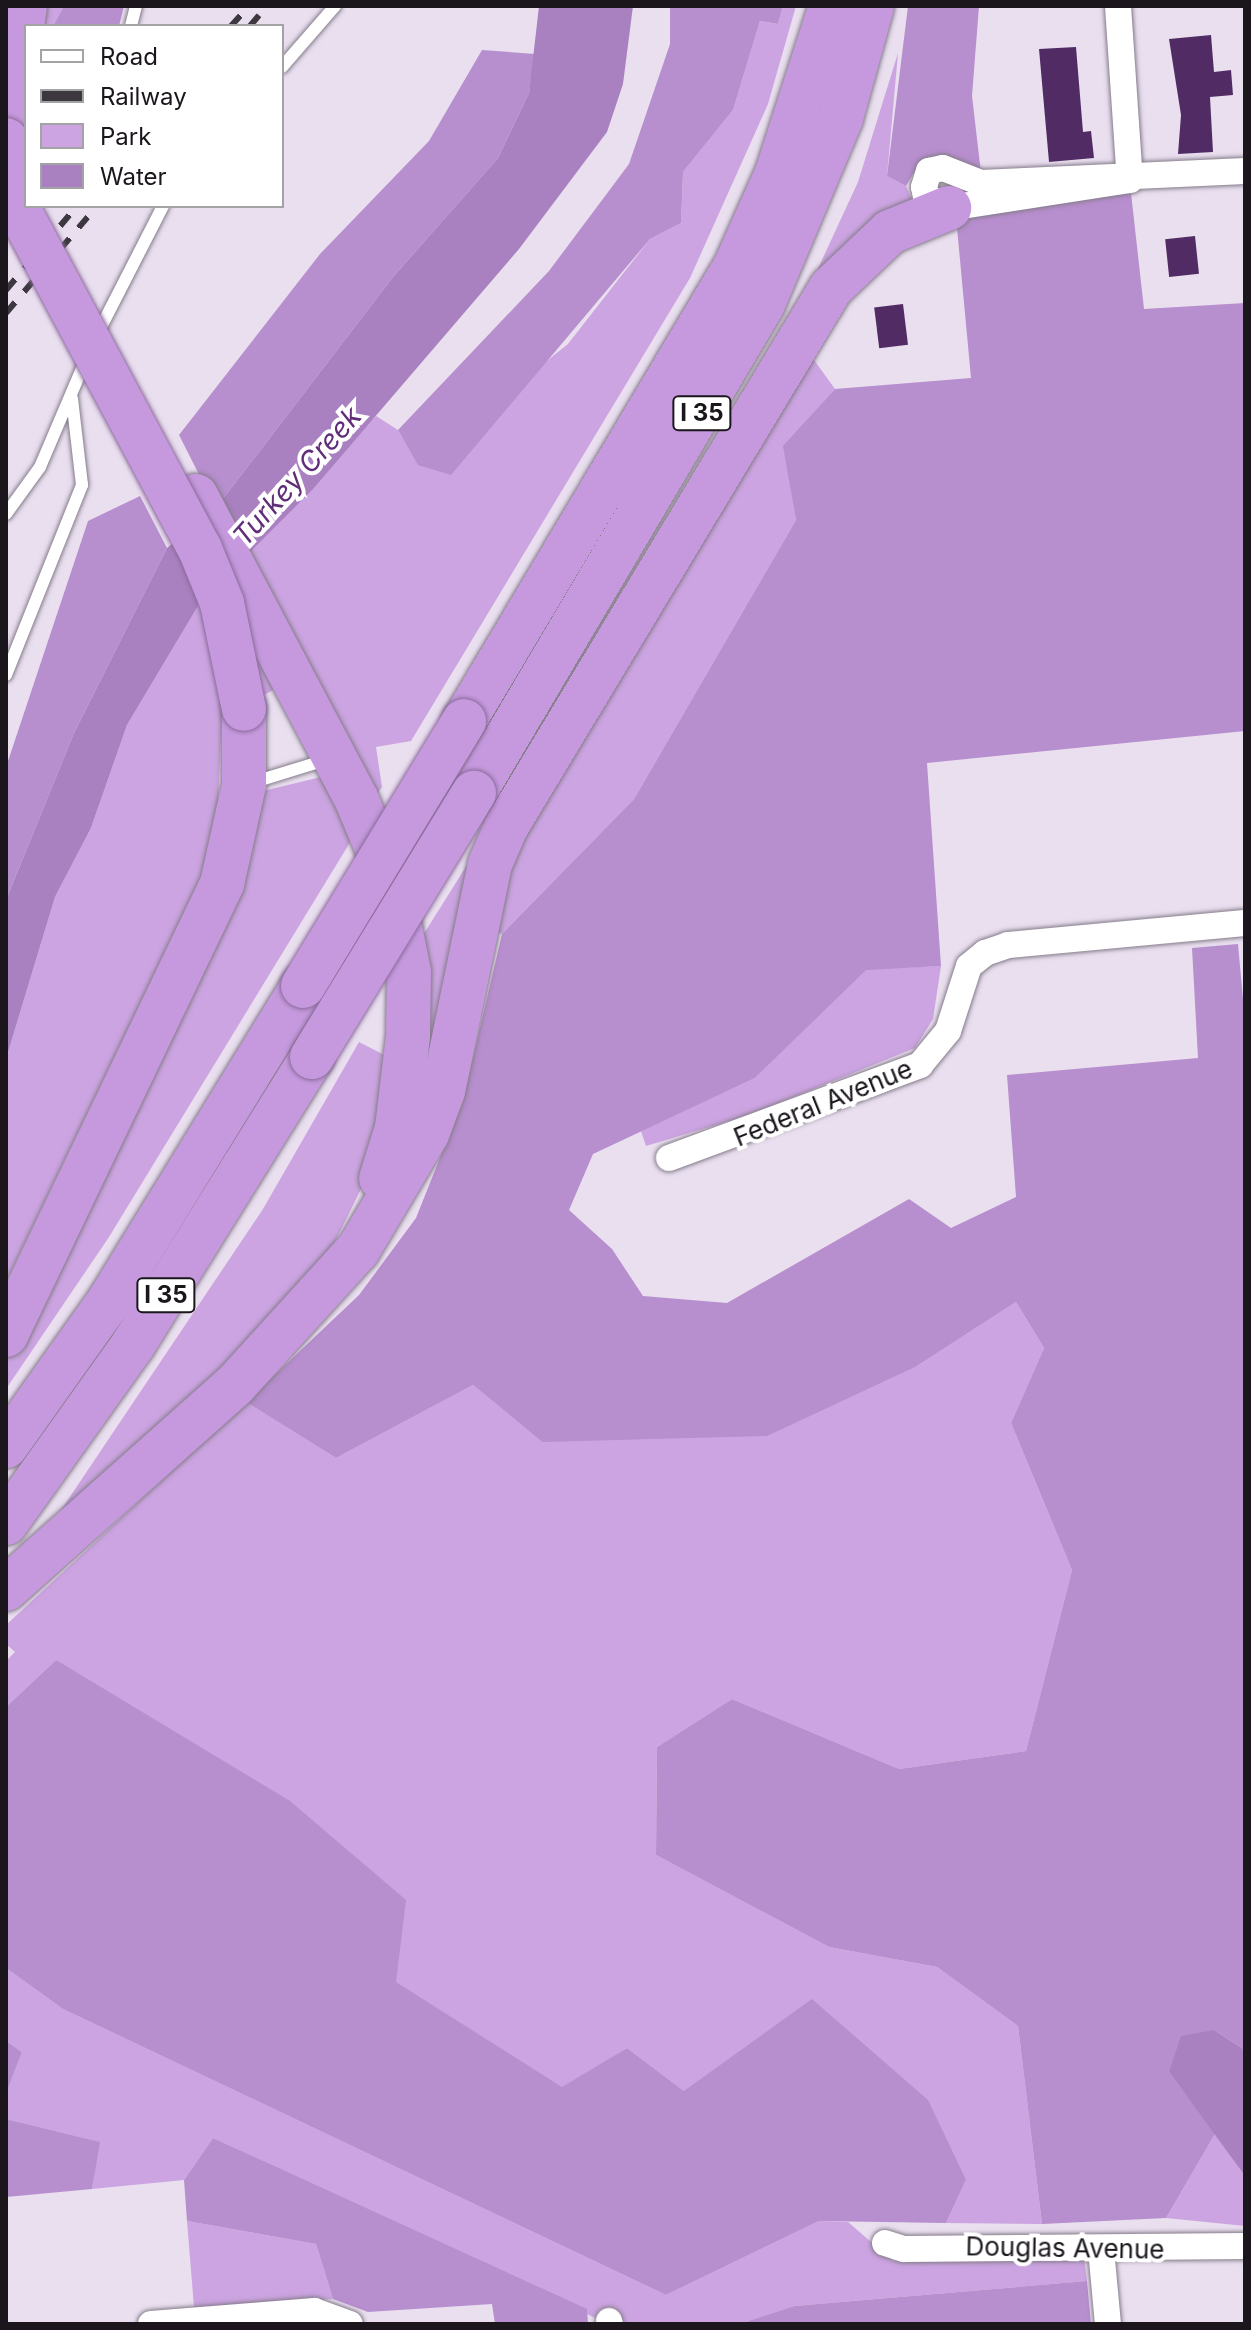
<!DOCTYPE html>
<html>
<head>
<meta charset="utf-8">
<style>
	body { margin:0 }
	#map { position:relative; width:1251px; height:2330px; overflow:hidden; background:#e9dfef; font-family:Inter,sans-serif }
	div>[style] { position:absolute }
	.green>* { inset:0; background:#cba4e1 }
	.forest>* { inset:0; background:#b78ece }
	.water>* { inset:0; background:#aa81c0 }
	.building>* { inset:0; background:#512c64; transform-origin:0 0 }
	.roads { filter:drop-shadow(0 0 2px #857c8a) drop-shadow(0 0 2px #857c8a) }
	.lane>* { height:12px; margin:-6px; padding:0 6px; transform-origin:6px; border-radius:6px; background:#fff }
	.street>* { height:26px; margin:-13px; padding:0 13px; transform-origin:13px; border-radius:13px; background:#fff }
	.highway>* { height:44px; margin:-22px; padding:0 22px; transform-origin:22px; border-radius:22px; background:#c699de }
	.rail>* { height:6px; margin-top:-3px; transform-origin:0; background:repeating-linear-gradient(90deg,#3d3840 0 14px,transparent 0 28px) }
	.bridges { filter:drop-shadow(0 0 2px #8a6b9a) drop-shadow(0 0 2px #8a6b9a) }
	.highway-bridge>* { height:44px; margin:-22px; padding:0 22px; transform-origin:22px; border-radius:22px; background:#c699de }
	span { translate:-50% -50%; white-space:nowrap; text-align:center; line-height:1.15; -webkit-text-stroke:8px #fff; paint-order:stroke }
	.shield-label span { padding:2px 6px; background:#fff; border:2px solid; border-radius:6px; -webkit-text-stroke-width:0 }
	.shield-label { font-size:24px; color:#1a161c; font-weight:700 }
	.street-label { font-size:26px; color:#1a161c }
	.water-label { font-size:28px; color:#612d79; font-style:italic }
	.frame { position:absolute; inset:0; border:8px solid #1a161c; pointer-events:none }
	.legend { position:absolute; left:24px; top:24px; width:260px; height:184px; box-sizing:border-box; background:#fff; border:2px solid #a3a2a4; margin:0; padding:10px 14px; list-style:none; font-size:24px; color:#1a161c }
	.legend li { display:flex; align-items:center; gap:16px; height:40px }
	.legend b { width:40px; border:2px solid #a3a2a4 }
</style>
</head>
<body>
<div id="map">
	<div class="green">
		<div style="clip-path:polygon(37px 6px,64px 6px,53px 26px,32px 26px)"></div>
		<div style="clip-path:polygon(783px 6px,796px 6px,768px 104px,690px 278px,411px 741px,376px 747px,382px 787px,373px 800px,308px 671px,222px 718px,216px 846px,6px 1282px,6px 1059px,55px 897px,91px 828px,127px 725px,201px 601px,376px 416px,398px 430px,418px 464px,568px 344px,650px 239px,681px 223px,683px 172px,733px 110px,760px 21px,778px 24px)"></div>
		<div style="clip-path:polygon(898px 53px,887px 176px,906px 186px,912px 200px,809px 288px,858px 182px)"></div>
		<div style="clip-path:polygon(809px 353px,835px 389px,784px 446px,796px 520px,634px 799px,502px 934px,494px 932px,509px 861px)"></div>
		<div style="clip-path:polygon(325px 776px,357px 831px,109px 1237px,6px 1389px,6px 1356px,263px 791px)"></div>
		<div style="clip-path:polygon(487px 833px,425px 1078px,420px 940px)"></div>
		<div style="clip-path:polygon(941px 966px,933px 1019px,915px 1048px,749px 1115px,646px 1146px,641px 1131px,755px 1078px,866px 969px)"></div>
		<div style="clip-path:polygon(359px 1042px,396px 1061px,378px 1154px,316px 1281px,53px 1522px,263px 1209px)"></div>
		<div style="clip-path:polygon(1016px 1302px,1044px 1348px,1011px 1423px,1072px 1570px,1026px 1751px,899px 1769px,732px 1699px,657px 1747px,656px 1855px,829px 1947px,937px 1967px,1018px 2026px,1042px 2224px,946px 2223px,966px 2180px,684px 2091px,627px 2048px,563px 2088px,395px 1982px,56px 1660px,6px 1707px,6px 1661px,15px 1652px,6px 1644px,6px 1625px,246px 1402px,336px 1458px,473px 1385px,542px 1442px,917px 1366px)"></div>
		<div style="clip-path:polygon(6px 1968px,63px 2009px,666px 2295px,819px 2221px,848px 2222px,893px 2261px,1029px 2251px,1084px 2256px,1087px 2281px,794px 2306px,739px 2324px,608px 2324px,213px 2138px,184px 2180px,92px 2189px,99px 2142px,6px 2119px,6px 2094px,22px 2052px,6px 2041px)"></div>
		<div style="clip-path:polygon(1215px 2134px,1245px 2176px,1245px 2226px,1166px 2218px)"></div>
		<div style="clip-path:polygon(187px 2221px,316px 2244px,333px 2299px,194px 2307px)"></div>
	</div>
	<div class="forest">
		<div style="clip-path:polygon(64px 6px,124px 6px,119px 26px,53px 26px)"></div>
		<div style="clip-path:polygon(670px 6px,783px 6px,778px 24px,760px 21px,733px 110px,683px 172px,681px 223px,650px 239px,451px 475px,418px 465px,398px 430px,549px 271px,629px 164px,670px 44px)"></div>
		<div style="clip-path:polygon(908px 6px,979px 6px,972px 96px,981px 173px,919px 164px,906px 186px,887px 176px)"></div>
		<div style="clip-path:polygon(482px 50px,535px 54px,529px 93px,498px 158px,393px 277px,216px 508px,179px 435px,320px 254px,429px 141px)"></div>
		<div style="clip-path:polygon(1131px 193px,1144px 309px,1245px 303px,1245px 731px,927px 763px,941px 966px,866px 970px,755px 1078px,593px 1154px,569px 1210px,612px 1249px,643px 1296px,727px 1303px,909px 1199px,951px 1228px,1016px 1197px,1007px 1075px,1198px 1058px,1192px 948px,1238px 944px,1245px 1021px,1245px 2050px,1214px 2030px,1169px 2072px,1215px 2134px,1166px 2218px,1042px 2224px,1018px 2026px,937px 1967px,829px 1947px,656px 1855px,657px 1747px,732px 1699px,899px 1769px,1026px 1751px,1072px 1570px,1011px 1423px,1044px 1348px,1016px 1302px,917px 1366px,767px 1436px,542px 1442px,473px 1385px,336px 1458px,246px 1402px,359px 1295px,416px 1218px,463px 1100px,502px 934px,634px 799px,796px 520px,783px 446px,835px 389px,971px 378px,956px 217px)"></div>
		<div style="clip-path:polygon(140px 496px,167px 548px,74px 733px,6px 900px,6px 767px,88px 521px)"></div>
		<div style="clip-path:polygon(56px 1660px,290px 1801px,406px 1900px,396px 1982px,562px 2087px,627px 2048px,684px 2091px,812px 1999px,928px 2100px,966px 2180px,946px 2223px,819px 2221px,666px 2295px,63px 2009px,6px 1968px,6px 1707px)"></div>
		<div style="clip-path:polygon(6px 2041px,22px 2052px,6px 2094px)"></div>
		<div style="clip-path:polygon(6px 2119px,100px 2142px,92px 2189px,6px 2197px)"></div>
		<div style="clip-path:polygon(213px 2138px,587px 2309px,588px 2324px,495px 2324px,492px 2304px,368px 2312px,333px 2299px,316px 2244px,187px 2221px,184px 2180px)"></div>
		<div style="clip-path:polygon(1087px 2281px,1091px 2324px,739px 2324px,794px 2306px)"></div>
	</div>
	<div class="water">
		<div style="clip-path:polygon(539px 6px,633px 6px,623px 84px,607px 132px,519px 249px,313px 489px,201px 601px,127px 725px,91px 828px,55px 897px,6px 1059px,6px 900px,74px 733px,167px 548px,216px 508px,393px 277px,498px 158px,529px 93px)"></div>
		<div style="clip-path:polygon(1214px 2030px,1245px 2050px,1245px 2176px,1169px 2072px,1181px 2036px)"></div>
	</div>
	<div class="building">
		<div style="clip-path:polygon(1211px 35px,1214px 72px,1231px 70px,1233px 95px,1210px 97px,1213px 152px,1178px 154px,1181px 115px,1169px 39px)"></div>
		<div style="clip-path:polygon(1076px 47px,1083px 132px,1091px 131px,1094px 158px,1049px 162px,1039px 49px)"></div>
		<div style="left:1195px;top:236px;width:38px;height:30px;rotate:84deg"></div>
		<div style="left:903px;top:304px;width:41px;height:29px;rotate:83deg"></div>
	</div>
	<div class="roads">
		<div class="lane">
			<div style="left:131px;top:26px;width:21px;rotate:-76deg"></div>
			<div style="left:282px;top:67px;width:81px;rotate:-49deg"></div>
			<div style="left:97px;top:335px;width:145px;rotate:-62.9deg"></div>
			<div style="left:6px;top:514px;width:58px;rotate:-54.1deg"></div>
			<div style="left:40px;top:467px;width:117px;rotate:-66.9deg"></div>
			<div style="left:6px;top:675px;width:205px;rotate:-68.2deg"></div>
			<div style="left:82px;top:485px;width:87px;rotate:-96.6deg"></div>
			<div style="left:251px;top:783px;width:82px;rotate:-17.1deg"></div>
		</div>
		<div class="street">
			<div style="left:1118px;top:6px;width:174px;rotate:86.1deg"></div>
			<div style="left:1130px;top:180px;width:183px;rotate:171.2deg"></div>
			<div style="left:949px;top:208px;width:25px;rotate:-154deg"></div>
			<div style="left:926px;top:197px;width:10px;rotate:-101deg"></div>
			<div style="left:924px;top:187px;width:17px;rotate:-73deg"></div>
			<div style="left:929px;top:171px;width:14px;rotate:-12deg"></div>
			<div style="left:943px;top:168px;width:41px;rotate:21.5deg"></div>
			<div style="left:981px;top:183px;width:264px;rotate:-2.6deg"></div>
			<div style="left:669px;top:1158px;width:268px;rotate:-20.3deg"></div>
			<div style="left:920px;top:1065px;width:44px;rotate:-50.5deg"></div>
			<div style="left:948px;top:1031px;width:68px;rotate:-72.1deg"></div>
			<div style="left:969px;top:966px;width:21px;rotate:-39deg"></div>
			<div style="left:985px;top:953px;width:24px;rotate:-19deg"></div>
			<div style="left:1008px;top:945px;width:238px;rotate:-5.3deg"></div>
			<div style="left:885px;top:2243px;width:20px;rotate:18deg"></div>
			<div style="left:904px;top:2249px;width:341px;rotate:-0.5deg"></div>
			<div style="left:1101px;top:2249px;width:75px;rotate:84.7deg"></div>
			<div style="left:609px;top:2321px;width:3px;rotate:72deg"></div>
			<div style="left:151px;top:2324px;width:164px;rotate:-4.6deg"></div>
			<div style="left:314px;top:2311px;width:38px;rotate:20deg"></div>
		</div>
		<div class="highway">
			<div style="left:25px;top:6px;width:54px;rotate:98.6deg"></div>
			<div style="left:17px;top:59px;width:106px;rotate:85.1deg"></div>
			<div style="left:196px;top:496px;width:342px;rotate:62.1deg"></div>
			<div style="left:356px;top:798px;width:91px;rotate:67.4deg"></div>
			<div style="left:391px;top:882px;width:92px;rotate:78.7deg"></div>
			<div style="left:409px;top:972px;width:64px;rotate:90.9deg"></div>
			<div style="left:408px;top:1036px;width:93px;rotate:96.8deg"></div>
			<div style="left:397px;top:1128px;width:53px;rotate:107.4deg"></div>
			<div style="left:464px;top:721px;width:529px;rotate:-59.17deg"></div>
			<div style="left:735px;top:267px;width:103px;rotate:-65.9deg"></div>
			<div style="left:777px;top:173px;width:176px;rotate:-72.1deg"></div>
			<div style="left:474px;top:793px;width:568px;rotate:-59.42deg"></div>
			<div style="left:763px;top:304px;width:202px;rotate:-67.2deg"></div>
			<div style="left:841px;top:118px;width:116px;rotate:-74.5deg"></div>
			<div style="left:6px;top:1335px;width:500px;rotate:-64.41deg"></div>
			<div style="left:222px;top:884px;width:101px;rotate:-77.5deg"></div>
			<div style="left:244px;top:785px;width:76px;rotate:-90deg"></div>
			<div style="left:6px;top:1446px;width:178px;rotate:-54.6deg"></div>
			<div style="left:109px;top:1301px;width:370px;rotate:-58.4deg"></div>
			<div style="left:6px;top:1523px;width:219px;rotate:-54.5deg"></div>
			<div style="left:133px;top:1345px;width:339px;rotate:-58.1deg"></div>
			<div style="left:6px;top:1589px;width:307px;rotate:-41.7deg"></div>
			<div style="left:235px;top:1385px;width:183px;rotate:-47.7deg"></div>
			<div style="left:358px;top:1250px;width:135px;rotate:-59.3deg"></div>
			<div style="left:427px;top:1134px;width:46px;rotate:-69.6deg"></div>
			<div style="left:443px;top:1091px;width:232px;rotate:-78.3deg"></div>
			<div style="left:490px;top:864px;width:40px;rotate:-66.6deg"></div>
			<div style="left:506px;top:827px;width:629px;rotate:-58.91deg"></div>
			<div style="left:831px;top:288px;width:81px;rotate:-43.5deg"></div>
			<div style="left:890px;top:232px;width:64px;rotate:-22.1deg"></div>
		</div>
	</div>
	<div class="rail">
		<div style="left:231px;top:26px;width:27px;rotate:-48deg"></div>
		<div style="left:250px;top:26px;width:26px;rotate:-50deg"></div>
		<div style="left:6px;top:235px;width:50px;rotate:-35.3deg"></div>
		<div style="left:6px;top:290px;width:110px;rotate:-49.8deg"></div>
		<div style="left:6px;top:313px;width:140px;rotate:-49.6deg"></div>
	</div>
	<div class="bridges">
		<div class="highway-bridge">
			<div style="left:6px;top:140px;width:42px;rotate:61.6deg"></div>
			<div style="left:6px;top:186px;width:412px;rotate:61.9deg"></div>
			<div style="left:200px;top:549px;width:58px;rotate:67.8deg"></div>
			<div style="left:222px;top:603px;width:108px;rotate:78.3deg"></div>
			<div style="left:303px;top:986px;width:310px;rotate:-58.7deg"></div>
			<div style="left:312px;top:1057px;width:310px;rotate:-58.5deg"></div>
		</div>
	</div>
	<div class="shield-label">
		<span style="left:702px;top:413px">I 35</span>
		<span style="left:166px;top:1295px">I 35</span>
	</div>
	<div class="street-label">
		<span style="left:823px;top:1103px;rotate:-22deg">Federal Avenue</span>
		<span style="left:1065px;top:2248px;rotate:1deg">Douglas Avenue</span>
	</div>
	<div class="water-label">
		<span style="left:297px;top:476px;rotate:-48deg">Turkey Creek</span>
	</div>
	<div class="frame"></div>
	<ul class="legend">
	<li><b style="height:10px;background:#fff"></b>Road</li>
	<li><b style="height:10px;background:#3d3840"></b>Railway</li>
	<li><b style="height:22px;background:#cba4e1"></b>Park</li>
	<li><b style="height:22px;background:#aa81c0"></b>Water</li>
	</ul>
</div>
</body>
</html>
